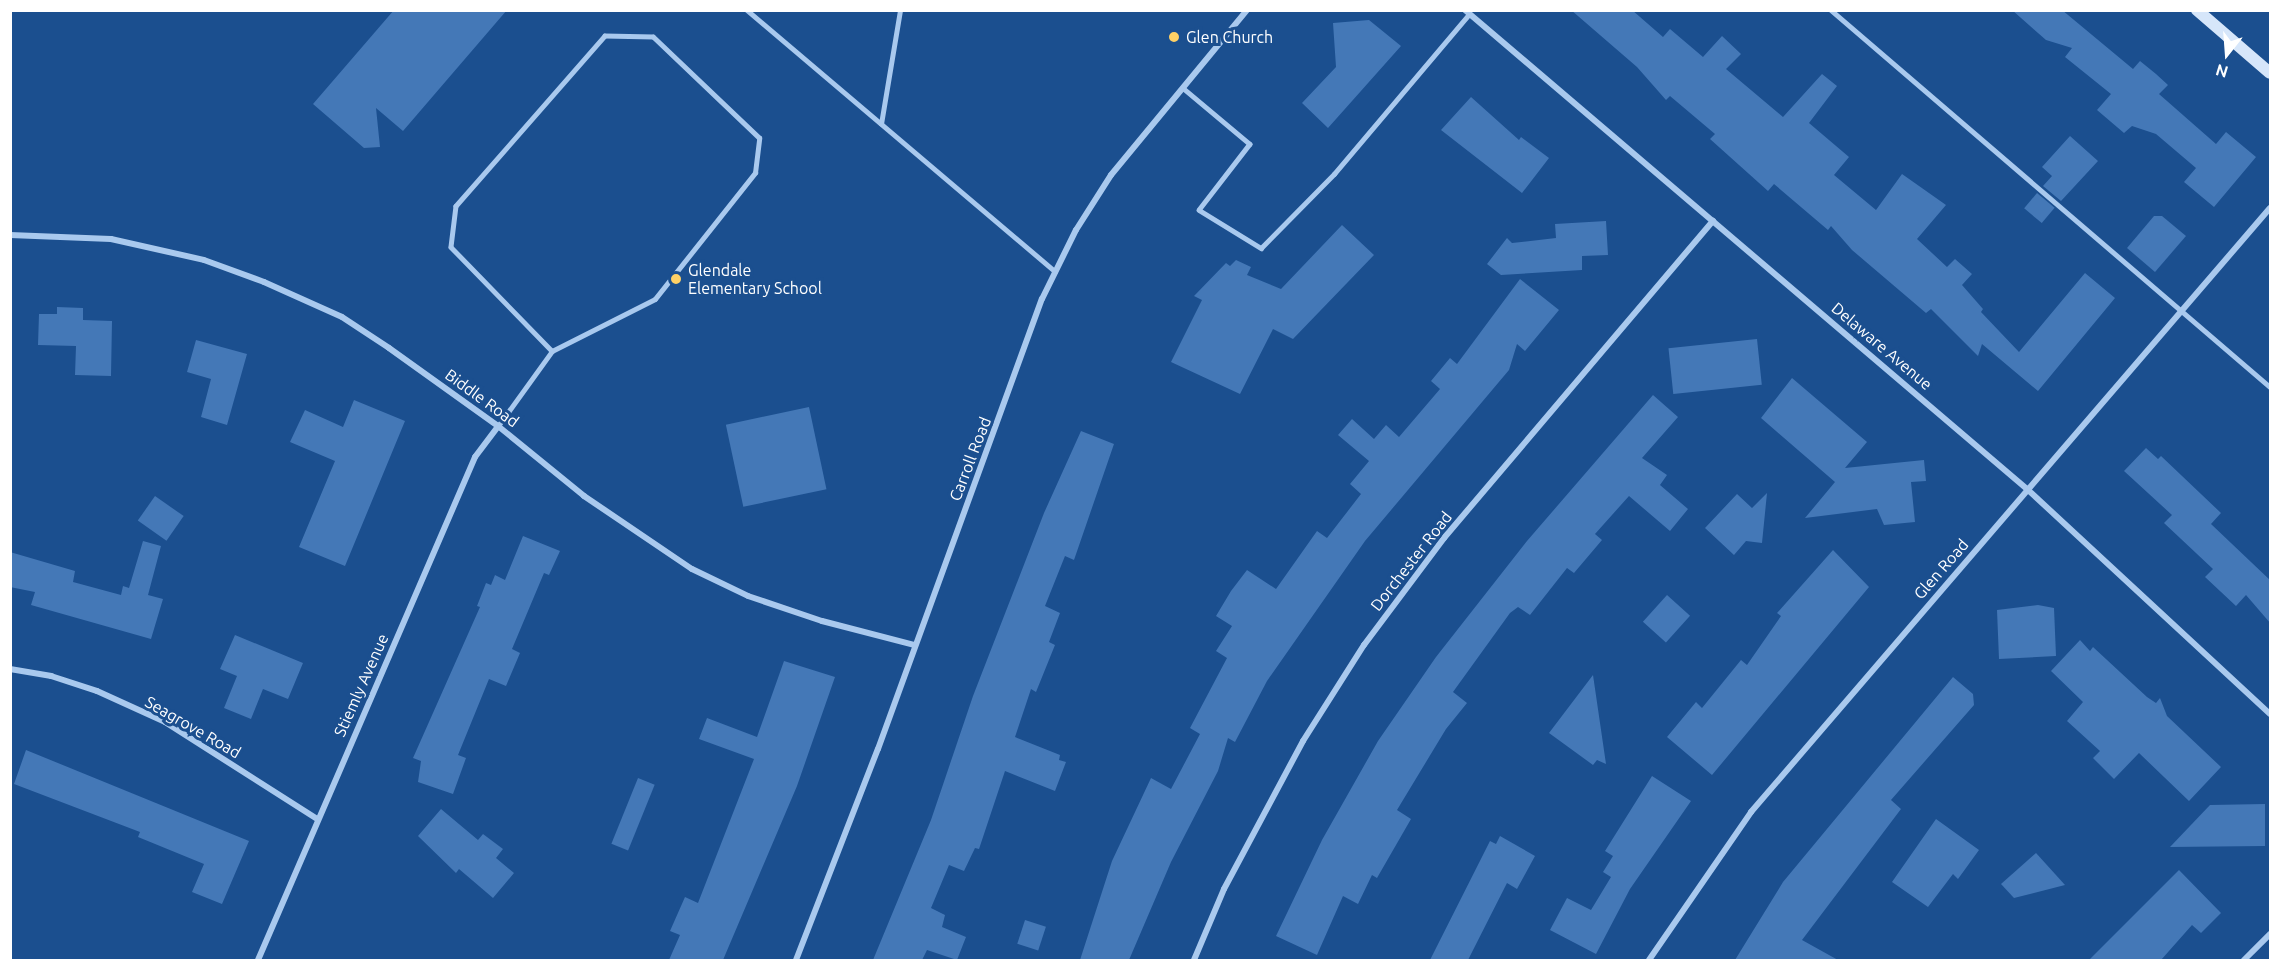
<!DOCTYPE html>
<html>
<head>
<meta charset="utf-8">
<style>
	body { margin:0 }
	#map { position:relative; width:2281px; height:971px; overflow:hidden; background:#1b4f8f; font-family:Ubuntu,sans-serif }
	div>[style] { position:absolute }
	.building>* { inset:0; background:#4478b7; transform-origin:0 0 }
	.service>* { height:4.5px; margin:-2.25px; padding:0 2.25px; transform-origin:2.25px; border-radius:2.25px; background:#a9c9ee }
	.minor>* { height:6px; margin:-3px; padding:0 3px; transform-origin:3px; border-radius:3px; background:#a9c9ee }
	.secondary>* { height:12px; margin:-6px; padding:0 6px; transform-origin:6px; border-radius:6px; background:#d6e6fa }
	.dots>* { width:16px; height:16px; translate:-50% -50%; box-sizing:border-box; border:3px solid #1b4f8f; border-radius:50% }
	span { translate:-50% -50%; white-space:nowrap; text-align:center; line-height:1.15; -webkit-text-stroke:6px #1b4f8f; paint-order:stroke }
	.poi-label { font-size:16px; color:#fff }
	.left { translate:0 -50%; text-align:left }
	.street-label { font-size:16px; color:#fff }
	.frame { position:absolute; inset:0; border:12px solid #fff; pointer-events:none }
	.north { position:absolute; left:2197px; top:24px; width:60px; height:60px; -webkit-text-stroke:4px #1b4f8f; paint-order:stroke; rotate:197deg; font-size:16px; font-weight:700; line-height:24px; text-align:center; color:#fff }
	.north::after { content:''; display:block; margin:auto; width:21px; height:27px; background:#fff; clip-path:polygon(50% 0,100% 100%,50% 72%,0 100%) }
</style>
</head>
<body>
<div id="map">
	<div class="building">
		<div style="clip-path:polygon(394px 10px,507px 10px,403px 131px,376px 108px,380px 147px,364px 148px,313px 104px)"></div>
		<div style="clip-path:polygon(1571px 10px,1632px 10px,1663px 37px,1670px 29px,1703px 57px,1722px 36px,1741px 54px,1726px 69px,1783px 117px,1822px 74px,1837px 86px,1809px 123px,1849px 157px,1834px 175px,1876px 210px,1902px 174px,1946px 205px,1917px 239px,1947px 267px,1955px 259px,1972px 274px,1962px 285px,1983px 309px,1981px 312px,2019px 352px,2085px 273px,2115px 298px,2038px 391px,1982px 344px,1978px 356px,1931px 309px,1926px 313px,1852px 250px,1831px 226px,1828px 230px,1774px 184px,1768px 191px,1710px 139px,1715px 134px,1670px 96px,1666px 100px,1637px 67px)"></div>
		<div style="clip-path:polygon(2012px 10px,2062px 10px,2133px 69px,2140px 61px,2156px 74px,2168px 85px,2159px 94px,2216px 144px,2226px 132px,2256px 157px,2214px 207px,2184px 182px,2196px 168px,2156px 134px,2132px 126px,2124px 133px,2097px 110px,2111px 94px,2065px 57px,2072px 48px,2046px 40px)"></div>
		<div style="clip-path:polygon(1369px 20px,1401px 46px,1328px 128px,1302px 103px,1336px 67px,1333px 23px)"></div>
		<div style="clip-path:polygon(1471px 97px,1519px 140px,1521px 137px,1549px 158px,1522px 193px,1441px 130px)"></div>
		<div style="clip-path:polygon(2070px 136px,2098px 161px,2061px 201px,2043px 186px,2052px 176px,2042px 167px)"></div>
		<div style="left:2037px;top:193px;width:23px;height:20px;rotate:40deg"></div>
		<div style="clip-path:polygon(2154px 216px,2162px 216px,2186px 236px,2155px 272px,2127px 248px)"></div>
		<div style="clip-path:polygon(1606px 221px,1608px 255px,1582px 256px,1582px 270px,1501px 275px,1487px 264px,1507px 238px,1512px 243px,1556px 238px,1555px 224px)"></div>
		<div style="clip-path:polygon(1342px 225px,1374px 255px,1293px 339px,1273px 329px,1240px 394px,1171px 362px,1202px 300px,1194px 296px,1226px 263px,1230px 266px,1236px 260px,1251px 267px,1247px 275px,1281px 289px)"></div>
		<div style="clip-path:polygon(1520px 279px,1559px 310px,1525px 351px,1517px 344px,1509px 370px,1365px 541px,1267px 681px,1235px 742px,1228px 738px,1218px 771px,1171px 862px,1129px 960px,1080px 960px,1112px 861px,1151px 778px,1171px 789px,1200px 734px,1190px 728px,1227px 658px,1216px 651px,1232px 626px,1216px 616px,1231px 591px,1247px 570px,1276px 589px,1317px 531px,1327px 538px,1361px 494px,1350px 484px,1369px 461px,1338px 435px,1352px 419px,1374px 439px,1386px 425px,1399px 437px,1440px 389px,1431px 381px,1450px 358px,1457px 364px)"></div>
		<div style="clip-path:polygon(57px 307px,83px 308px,83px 320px,112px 321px,111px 376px,75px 375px,76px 346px,38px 345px,39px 314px,57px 314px)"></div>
		<div style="left:1757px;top:339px;width:46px;height:89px;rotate:84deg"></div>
		<div style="clip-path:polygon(196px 340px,247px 354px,227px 425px,201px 417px,211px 379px,187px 372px)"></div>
		<div style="clip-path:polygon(1792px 378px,1867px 442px,1845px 468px,1924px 460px,1926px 481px,1911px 482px,1915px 522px,1884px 525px,1877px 509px,1805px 518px,1835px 482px,1761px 418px)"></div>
		<div style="clip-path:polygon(1653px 395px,1678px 417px,1642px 458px,1667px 475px,1660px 485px,1688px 509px,1670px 531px,1629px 496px,1595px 534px,1602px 540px,1574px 573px,1567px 568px,1530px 615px,1518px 607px,1510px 613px,1453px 692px,1467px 703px,1446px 729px,1397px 810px,1411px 819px,1377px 878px,1372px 875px,1358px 904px,1343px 896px,1317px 955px,1276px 936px,1322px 840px,1378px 741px,1436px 657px,1527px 541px)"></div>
		<div style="clip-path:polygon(354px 400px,405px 421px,345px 566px,299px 547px,335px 461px,290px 442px,305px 410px,343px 427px)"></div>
		<div style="left:809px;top:407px;width:84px;height:85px;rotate:78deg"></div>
		<div style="clip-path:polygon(1081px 431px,1114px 444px,1074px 560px,1065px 556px,1045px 606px,1060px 613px,1049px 642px,1055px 645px,1036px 692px,1031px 689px,1015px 737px,1060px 755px,1059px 760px,1066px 762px,1055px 791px,1005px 771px,979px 849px,975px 848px,964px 871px,949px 865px,931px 908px,945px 915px,942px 927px,966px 937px,957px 960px,927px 950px,922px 960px,873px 960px,931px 820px,973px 696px,1044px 513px)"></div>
		<div style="clip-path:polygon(2146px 448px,2158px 459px,2161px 456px,2221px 513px,2211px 524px,2271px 581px,2271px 624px,2246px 595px,2236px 606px,2205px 577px,2213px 569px,2164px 523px,2172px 515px,2124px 471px)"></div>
		<div style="clip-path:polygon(1767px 493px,1762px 543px,1746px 541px,1734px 555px,1705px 528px,1737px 494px,1752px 508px)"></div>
		<div style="left:155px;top:496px;width:35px;height:30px;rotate:35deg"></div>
		<div style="clip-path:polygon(523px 536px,560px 551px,549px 575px,544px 573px,512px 649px,520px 653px,506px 686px,489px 679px,458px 755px,466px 758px,453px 794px,418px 782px,421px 761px,413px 758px,480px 607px,477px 606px,486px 583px,491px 585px,495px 575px,505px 580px)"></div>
		<div style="clip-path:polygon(143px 541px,161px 546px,148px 595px,163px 599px,151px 639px,31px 605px,35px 592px,10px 587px,10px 552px,75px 571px,73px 582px,121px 595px,123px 586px,129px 588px)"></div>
		<div style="clip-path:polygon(1833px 550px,1869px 587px,1712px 775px,1667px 737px,1696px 702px,1702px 708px,1741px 660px,1747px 665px,1781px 616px,1777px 613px)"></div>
		<div style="left:1667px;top:595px;width:31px;height:36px;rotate:42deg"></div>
		<div style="clip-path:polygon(2038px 605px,2054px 608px,2056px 656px,1999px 659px,1997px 610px)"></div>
		<div style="clip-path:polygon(235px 635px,303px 663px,288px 699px,263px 689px,251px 719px,224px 708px,237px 676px,220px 669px)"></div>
		<div style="clip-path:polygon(2080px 640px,2090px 651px,2093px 647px,2147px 697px,2156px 703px,2160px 698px,2167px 716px,2221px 767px,2189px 801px,2139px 753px,2114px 779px,2093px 758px,2100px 751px,2067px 721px,2083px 702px,2051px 671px)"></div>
		<div style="clip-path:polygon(784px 661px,835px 677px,797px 786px,723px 960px,669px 960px,680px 935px,670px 931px,685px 897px,698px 903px,754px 759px,699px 739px,707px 718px,757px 737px)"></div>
		<div style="clip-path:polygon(1593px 675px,1606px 764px,1597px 760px,1593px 765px,1549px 733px)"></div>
		<div style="clip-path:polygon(1953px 677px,1973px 694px,1974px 705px,1891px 800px,1901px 809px,1802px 940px,1838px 960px,1735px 960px,1783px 882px)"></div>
		<div style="clip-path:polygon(26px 750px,249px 841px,222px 904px,192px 892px,204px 864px,138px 837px,140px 832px,14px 784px)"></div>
		<div style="clip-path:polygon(1652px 776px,1691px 801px,1630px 889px,1596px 954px,1550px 930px,1567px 898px,1591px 910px,1611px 877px,1603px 872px,1613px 856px,1605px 851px)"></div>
		<div style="left:638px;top:778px;width:18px;height:71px;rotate:22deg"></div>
		<div style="clip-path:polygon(2265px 804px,2265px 846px,2170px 847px,2210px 805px)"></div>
		<div style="clip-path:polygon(441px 809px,478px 840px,483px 834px,503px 849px,496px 858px,514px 873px,493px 898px,459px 869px,456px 873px,418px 836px)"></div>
		<div style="clip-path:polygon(1936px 819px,1979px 850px,1958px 879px,1953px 874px,1928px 907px,1892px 882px)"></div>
		<div style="clip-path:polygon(1500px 836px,1535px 856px,1517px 889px,1507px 883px,1468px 960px,1430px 960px,1490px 841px,1496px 844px)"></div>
		<div style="clip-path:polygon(2036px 853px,2065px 885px,2014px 898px,2001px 884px)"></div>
		<div style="clip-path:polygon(2179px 870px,2221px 913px,2201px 933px,2192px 925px,2161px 960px,2089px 960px)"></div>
		<div style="left:1025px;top:920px;width:22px;height:25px;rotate:18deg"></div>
	</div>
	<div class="service">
		<div style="left:747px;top:10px;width:404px;rotate:40.3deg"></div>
		<div style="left:1831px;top:10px;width:579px;rotate:40.65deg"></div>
		<div style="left:1183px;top:88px;width:87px;rotate:39.9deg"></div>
		<div style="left:1250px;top:144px;width:83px;rotate:127.7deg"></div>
		<div style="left:1199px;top:210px;width:73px;rotate:31.5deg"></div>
		<div style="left:1261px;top:248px;width:104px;rotate:-45.4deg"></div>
		<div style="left:1334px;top:174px;width:209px;rotate:-49.8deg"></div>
		<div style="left:881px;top:124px;width:116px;rotate:-80.5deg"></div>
		<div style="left:498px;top:426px;width:92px;rotate:-54.2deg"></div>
		<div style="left:552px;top:351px;width:115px;rotate:-26.8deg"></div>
		<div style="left:655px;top:299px;width:161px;rotate:-51.6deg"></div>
		<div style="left:755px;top:173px;width:35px;rotate:-83deg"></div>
		<div style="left:759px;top:138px;width:146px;rotate:-136.4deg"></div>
		<div style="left:653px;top:37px;width:48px;rotate:-178.8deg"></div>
		<div style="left:605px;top:36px;width:226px;rotate:131.2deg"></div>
		<div style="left:456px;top:206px;width:41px;rotate:97deg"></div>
		<div style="left:451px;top:247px;width:145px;rotate:45.8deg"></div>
	</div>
	<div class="minor">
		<div style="left:1465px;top:10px;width:738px;rotate:40.44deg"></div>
		<div style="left:2027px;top:489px;width:331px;rotate:42.8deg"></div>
		<div style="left:10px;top:235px;width:101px;rotate:2.3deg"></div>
		<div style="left:111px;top:239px;width:95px;rotate:12.7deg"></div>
		<div style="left:204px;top:260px;width:64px;rotate:20.1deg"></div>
		<div style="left:264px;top:282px;width:85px;rotate:24.2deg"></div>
		<div style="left:342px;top:317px;width:56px;rotate:33.4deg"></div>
		<div style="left:389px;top:348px;width:134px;rotate:35.6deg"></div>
		<div style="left:498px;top:426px;width:111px;rotate:39.1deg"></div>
		<div style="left:584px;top:496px;width:130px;rotate:34.1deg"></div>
		<div style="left:692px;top:569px;width:62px;rotate:25.7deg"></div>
		<div style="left:748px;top:596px;width:78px;rotate:18.7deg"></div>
		<div style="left:822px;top:621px;width:95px;rotate:14.6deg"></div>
		<div style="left:10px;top:669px;width:42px;rotate:9.7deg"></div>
		<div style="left:51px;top:676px;width:48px;rotate:18.1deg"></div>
		<div style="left:97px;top:691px;width:75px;rotate:24.5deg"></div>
		<div style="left:165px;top:722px;width:180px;rotate:32.5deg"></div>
		<div style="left:258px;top:960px;width:548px;rotate:-66.66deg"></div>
		<div style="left:475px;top:457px;width:39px;rotate:-53deg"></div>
		<div style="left:796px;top:960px;width:226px;rotate:-68.8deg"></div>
		<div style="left:878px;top:749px;width:479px;rotate:-70deg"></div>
		<div style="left:1042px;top:299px;width:77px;rotate:-63.8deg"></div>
		<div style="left:1076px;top:230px;width:65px;rotate:-57.5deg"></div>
		<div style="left:1111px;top:175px;width:214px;rotate:-50.5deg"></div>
		<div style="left:1194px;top:960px;width:77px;rotate:-67.1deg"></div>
		<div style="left:1224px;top:889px;width:168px;rotate:-61.9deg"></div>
		<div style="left:1303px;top:741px;width:114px;rotate:-57.6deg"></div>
		<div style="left:1364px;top:645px;width:134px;rotate:-53.2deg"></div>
		<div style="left:1444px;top:538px;width:416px;rotate:-49.7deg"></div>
		<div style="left:1649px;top:960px;width:180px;rotate:-55.4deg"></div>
		<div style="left:1751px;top:812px;width:796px;rotate:-49.33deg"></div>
		<div style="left:2244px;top:960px;width:37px;rotate:-45deg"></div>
	</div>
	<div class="secondary">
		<div style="left:2197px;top:10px;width:96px;rotate:40.8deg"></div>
	</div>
	<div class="dots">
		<div style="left:1174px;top:37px;background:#ffd166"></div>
		<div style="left:676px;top:279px;background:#ffd166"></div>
	</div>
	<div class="poi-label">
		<span class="left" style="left:1186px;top:37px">Glen Church</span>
		<span class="left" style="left:688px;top:279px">Glendale<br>Elementary School</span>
	</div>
	<div class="street-label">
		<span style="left:1882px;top:346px;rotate:40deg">Delaware Avenue</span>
		<span style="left:482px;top:398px;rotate:36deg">Biddle Road</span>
		<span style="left:970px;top:459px;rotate:-69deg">Carroll Road</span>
		<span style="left:1411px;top:561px;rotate:-52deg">Dorchester Road</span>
		<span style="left:1941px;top:569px;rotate:-49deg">Glen Road</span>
		<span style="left:361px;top:685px;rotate:-66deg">Stiemly Avenue</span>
		<span style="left:193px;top:727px;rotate:30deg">Seagrove Road</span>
	</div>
	<div class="frame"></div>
	<div class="north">N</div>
</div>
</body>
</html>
